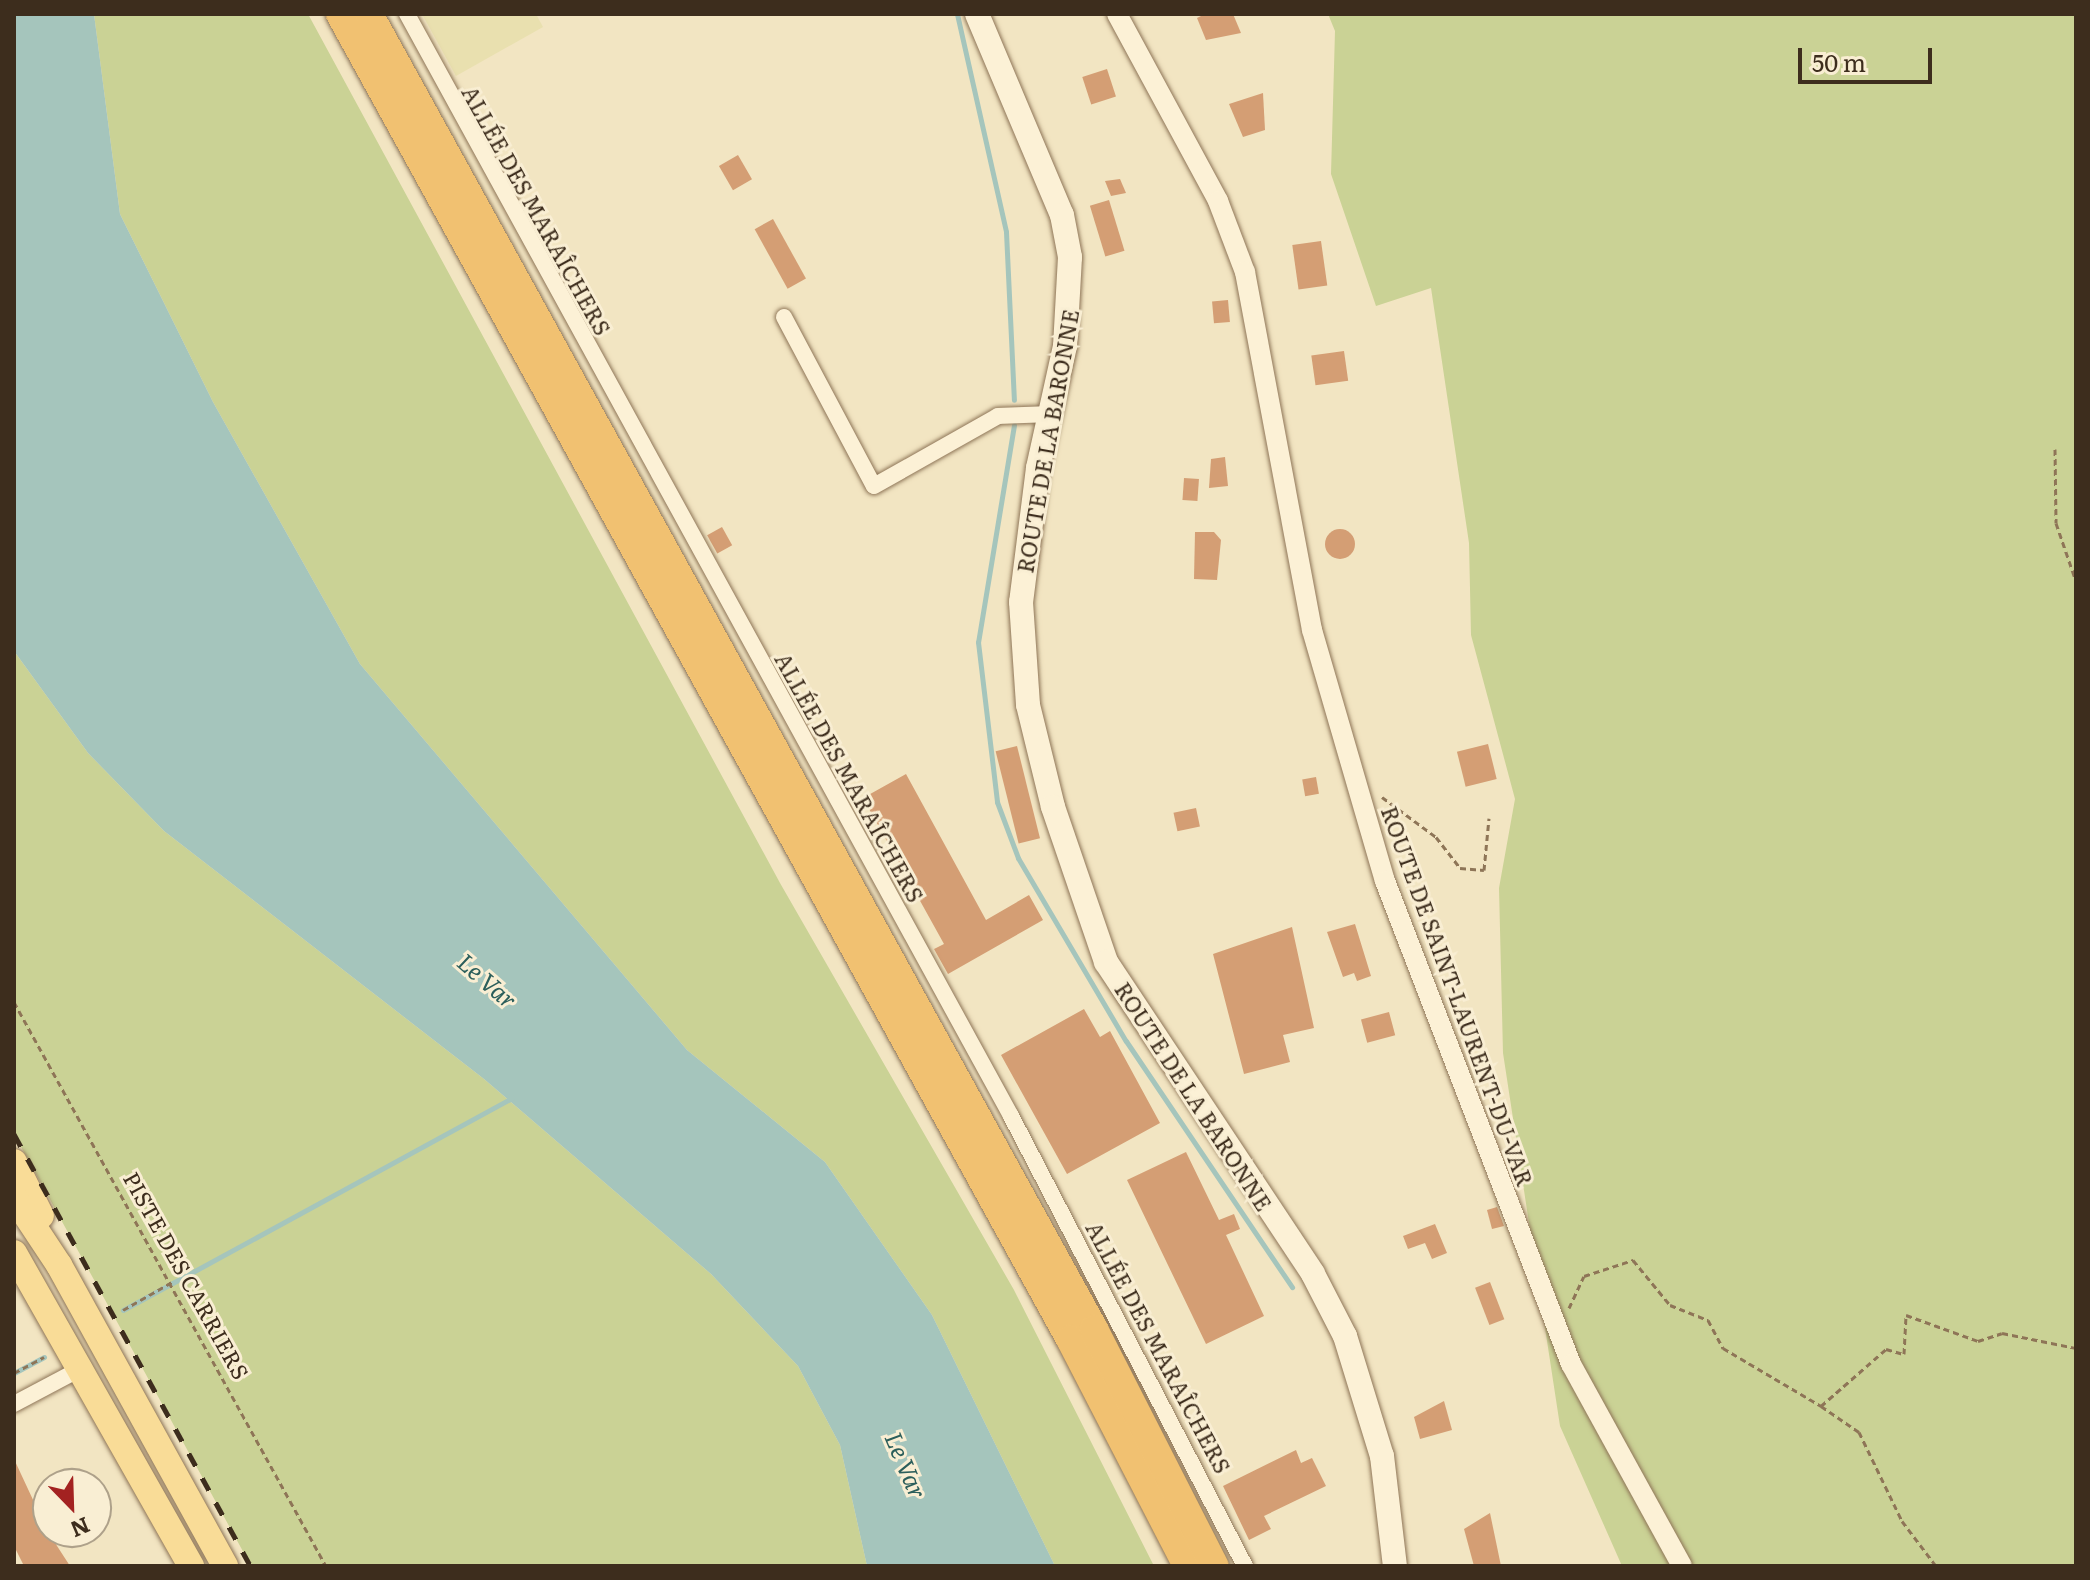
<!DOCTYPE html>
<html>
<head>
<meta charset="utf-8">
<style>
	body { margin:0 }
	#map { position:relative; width:2090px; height:1580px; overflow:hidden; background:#f2e5c2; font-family:Literata,serif }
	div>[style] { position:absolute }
	.farmland>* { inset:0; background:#e9e0af }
	.green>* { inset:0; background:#cad295 }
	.water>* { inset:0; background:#a5c5bc }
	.stream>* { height:5px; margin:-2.5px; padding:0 2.5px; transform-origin:2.5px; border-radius:2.5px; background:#a5c5bc }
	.building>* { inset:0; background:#d49e74; transform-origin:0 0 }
	.round { border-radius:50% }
	.path>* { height:3px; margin-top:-1.5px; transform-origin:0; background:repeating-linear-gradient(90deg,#8e7557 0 6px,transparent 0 10px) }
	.roads { filter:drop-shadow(0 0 2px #8e7557) drop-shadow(0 0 2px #8e7557) }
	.minor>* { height:16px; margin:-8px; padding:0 8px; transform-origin:8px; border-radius:8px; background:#fcf1d6 }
	.tertiary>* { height:20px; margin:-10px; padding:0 10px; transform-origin:10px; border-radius:10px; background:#fcf1d6 }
	.secondary>* { height:24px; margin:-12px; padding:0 12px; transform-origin:12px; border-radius:12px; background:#fcf1d6 }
	.primary>* { height:26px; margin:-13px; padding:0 13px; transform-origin:13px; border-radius:13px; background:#f9dc97 }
	.trunk>* { height:28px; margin:-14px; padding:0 14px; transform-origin:14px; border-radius:14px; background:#f1c171 }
	.rail>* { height:5px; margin-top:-2.5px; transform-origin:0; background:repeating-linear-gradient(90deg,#3d2d1d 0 14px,transparent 0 28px) }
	span { translate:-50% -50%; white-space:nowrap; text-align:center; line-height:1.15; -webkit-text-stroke:6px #f9eed3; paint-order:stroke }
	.street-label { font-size:22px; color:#3d2d1d }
	.water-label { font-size:24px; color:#2b5e5b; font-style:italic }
	.frame { position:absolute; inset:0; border:16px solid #3d2d1d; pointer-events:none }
	.north { position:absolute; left:32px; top:1468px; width:80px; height:80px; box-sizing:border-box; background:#f9eed3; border:2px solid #aea18a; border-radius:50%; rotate:157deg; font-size:22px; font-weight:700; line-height:32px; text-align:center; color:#3d2d1d }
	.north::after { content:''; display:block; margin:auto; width:28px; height:36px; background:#a32221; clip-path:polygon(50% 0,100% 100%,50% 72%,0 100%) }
	.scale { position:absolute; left:1798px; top:48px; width:134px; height:36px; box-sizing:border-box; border:4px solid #3d2d1d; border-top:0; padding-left:10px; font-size:24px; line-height:28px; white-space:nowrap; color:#3d2d1d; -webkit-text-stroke:6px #f9eed3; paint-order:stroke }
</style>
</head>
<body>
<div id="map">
	<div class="farmland">
		<div style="clip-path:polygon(422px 14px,536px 14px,543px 27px,456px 76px)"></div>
	</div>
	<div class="green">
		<div style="clip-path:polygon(94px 14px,308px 14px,780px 883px,1014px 1290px,1154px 1566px,1055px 1566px,932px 1315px,825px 1162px,687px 1050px,360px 664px,213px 402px,120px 214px)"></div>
		<div style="clip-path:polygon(1328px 14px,2076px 14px,2076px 1566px,1622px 1566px,1560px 1426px,1503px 1053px,1499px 888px,1515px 799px,1471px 635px,1469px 543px,1431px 288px,1376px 306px,1331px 174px,1335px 31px)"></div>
		<div style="clip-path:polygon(14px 651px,88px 753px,164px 831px,484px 1079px,711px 1274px,798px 1366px,840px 1445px,867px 1566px,251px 1566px,14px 1134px)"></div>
	</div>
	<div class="water">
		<div style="clip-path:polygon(14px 14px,94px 14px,120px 214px,213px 402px,360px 664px,687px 1050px,825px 1162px,932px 1315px,1055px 1566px,867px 1566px,840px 1445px,798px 1366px,711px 1274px,484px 1079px,164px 831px,88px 753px,14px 651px)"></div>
	</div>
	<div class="stream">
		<div style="left:957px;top:14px;width:223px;rotate:77.3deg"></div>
		<div style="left:1006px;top:232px;width:168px;rotate:87.3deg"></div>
		<div style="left:1014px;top:425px;width:220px;rotate:99.4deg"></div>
		<div style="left:978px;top:642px;width:161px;rotate:83.2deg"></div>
		<div style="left:997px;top:802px;width:60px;rotate:69.4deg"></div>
		<div style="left:1018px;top:858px;width:212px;rotate:59.5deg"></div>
		<div style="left:1126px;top:1041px;width:297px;rotate:56deg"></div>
		<div style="left:123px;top:1310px;width:443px;rotate:-28.6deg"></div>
		<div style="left:14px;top:1373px;width:34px;rotate:-28deg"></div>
	</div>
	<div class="building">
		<div style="clip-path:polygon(1205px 14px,1233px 14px,1241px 33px,1206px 40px,1197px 18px)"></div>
		<div style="left:1107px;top:69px;width:29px;height:26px;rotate:72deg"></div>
		<div style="clip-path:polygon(1263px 93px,1265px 130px,1243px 137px,1229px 104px)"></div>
		<div style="left:738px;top:155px;width:28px;height:22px;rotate:60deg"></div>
		<div style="clip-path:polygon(1120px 179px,1126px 193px,1111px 196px,1105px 181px)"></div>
		<div style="left:1109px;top:200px;width:53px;height:20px;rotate:73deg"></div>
		<div style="left:773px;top:219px;width:68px;height:21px;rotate:61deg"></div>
		<div style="left:1321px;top:241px;width:45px;height:29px;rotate:82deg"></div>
		<div style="left:1228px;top:300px;width:22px;height:16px;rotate:85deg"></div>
		<div style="left:1344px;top:351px;width:30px;height:33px;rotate:82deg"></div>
		<div style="clip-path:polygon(1225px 457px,1228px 486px,1209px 488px,1211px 459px)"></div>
		<div style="left:1184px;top:478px;width:15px;height:22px;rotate:4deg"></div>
		<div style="left:722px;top:527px;width:21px;height:17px;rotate:61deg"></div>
		<div class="round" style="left:1325px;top:529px;width:30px;height:30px"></div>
		<div style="clip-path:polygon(1195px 532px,1214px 532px,1221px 540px,1217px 580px,1194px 579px)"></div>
		<div style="left:1488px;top:744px;width:36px;height:32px;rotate:76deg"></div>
		<div style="left:1017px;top:746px;width:95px;height:22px;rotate:76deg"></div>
		<div style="clip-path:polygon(906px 774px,986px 920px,1029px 895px,1043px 920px,948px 974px,934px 949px,944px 944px,863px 798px)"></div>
		<div style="left:1316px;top:777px;width:17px;height:14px;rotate:80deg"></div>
		<div style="left:1196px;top:808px;width:19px;height:23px;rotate:78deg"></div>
		<div style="clip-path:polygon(1355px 924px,1371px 976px,1357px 981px,1354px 973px,1343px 977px,1327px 932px)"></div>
		<div style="clip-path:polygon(1292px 927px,1314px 1028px,1283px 1035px,1290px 1062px,1244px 1074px,1213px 954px)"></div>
		<div style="clip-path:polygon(1084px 1009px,1100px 1037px,1110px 1031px,1160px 1123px,1067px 1174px,1001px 1055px)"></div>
		<div style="left:1389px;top:1012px;width:24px;height:29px;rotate:75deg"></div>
		<div style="clip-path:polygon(1186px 1152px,1219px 1220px,1234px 1214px,1240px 1229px,1226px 1235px,1264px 1316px,1206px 1344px,1127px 1180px)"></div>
		<div style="clip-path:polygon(1497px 1207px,1504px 1226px,1492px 1229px,1487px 1210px)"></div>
		<div style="clip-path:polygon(1435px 1224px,1447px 1253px,1432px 1259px,1425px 1243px,1408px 1249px,1403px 1236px)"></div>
		<div style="left:1490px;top:1282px;width:40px;height:16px;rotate:69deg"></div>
		<div style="clip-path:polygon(1444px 1401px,1452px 1430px,1420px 1439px,1414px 1417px)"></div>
		<div style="clip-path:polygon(1296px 1450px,1301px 1463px,1312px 1458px,1326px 1486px,1264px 1516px,1271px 1529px,1249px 1540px,1223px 1486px)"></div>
		<div style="clip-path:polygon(14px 1459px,48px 1532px,70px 1566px,24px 1566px,14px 1546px)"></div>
		<div style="clip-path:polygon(1490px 1513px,1501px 1566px,1474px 1566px,1464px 1529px)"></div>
	</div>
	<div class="path">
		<div style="left:2055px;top:449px;width:74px;rotate:89.2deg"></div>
		<div style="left:2056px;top:523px;width:61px;rotate:71deg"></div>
		<div style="left:1382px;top:797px;width:67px;rotate:36.5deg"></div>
		<div style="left:1436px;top:837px;width:39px;rotate:52deg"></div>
		<div style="left:1460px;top:868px;width:24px;rotate:5deg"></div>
		<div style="left:1484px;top:870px;width:52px;rotate:-84.5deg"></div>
		<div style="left:14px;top:1002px;width:645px;rotate:61.05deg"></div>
		<div style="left:1569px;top:1308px;width:35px;rotate:-65deg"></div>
		<div style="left:1584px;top:1276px;width:52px;rotate:-18.1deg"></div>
		<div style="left:1633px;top:1260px;width:58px;rotate:50.6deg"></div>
		<div style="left:1670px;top:1305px;width:41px;rotate:21.5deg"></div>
		<div style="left:1708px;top:1320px;width:32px;rotate:62deg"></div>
		<div style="left:1723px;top:1348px;width:114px;rotate:30.6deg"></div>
		<div style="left:1821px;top:1406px;width:86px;rotate:-41.2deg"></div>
		<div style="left:1886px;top:1349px;width:19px;rotate:16deg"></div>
		<div style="left:1904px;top:1354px;width:39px;rotate:-87deg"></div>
		<div style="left:1906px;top:1315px;width:77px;rotate:19.9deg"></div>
		<div style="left:1978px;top:1341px;width:25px;rotate:-18deg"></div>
		<div style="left:2002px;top:1333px;width:76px;rotate:11.5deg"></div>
		<div style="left:123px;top:1310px;width:56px;rotate:-29.7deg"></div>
		<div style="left:14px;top:1373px;width:34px;rotate:-28deg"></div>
		<div style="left:1821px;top:1406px;width:46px;rotate:34.4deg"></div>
		<div style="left:1859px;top:1432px;width:99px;rotate:64.2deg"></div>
		<div style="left:1902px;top:1521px;width:56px;rotate:52.9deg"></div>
		<div style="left:2048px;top:1566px;width:2px"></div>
	</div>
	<div class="roads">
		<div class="minor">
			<div style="left:407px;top:14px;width:1257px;rotate:61.27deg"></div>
			<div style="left:1011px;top:1116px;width:507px;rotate:62.53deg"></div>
			<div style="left:784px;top:317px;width:191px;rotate:62deg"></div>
			<div style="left:874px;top:486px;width:142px;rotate:-29.4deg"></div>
			<div style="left:998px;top:416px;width:52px;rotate:-2.2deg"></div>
			<div style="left:14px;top:1404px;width:79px;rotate:-27.9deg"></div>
		</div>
		<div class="tertiary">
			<div style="left:1117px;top:14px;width:213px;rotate:61.6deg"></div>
			<div style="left:1218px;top:201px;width:76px;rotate:69.2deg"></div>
			<div style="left:1245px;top:272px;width:364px;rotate:79.4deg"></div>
			<div style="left:1312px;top:630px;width:261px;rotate:73.8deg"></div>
			<div style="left:1385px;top:881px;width:518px;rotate:68.94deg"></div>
			<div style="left:1571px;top:1364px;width:230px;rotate:61.2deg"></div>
		</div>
		<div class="secondary">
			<div style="left:977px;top:14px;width:218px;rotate:67.1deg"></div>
			<div style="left:1062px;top:215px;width:43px;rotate:79.2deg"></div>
			<div style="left:1070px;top:257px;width:89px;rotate:93.2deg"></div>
			<div style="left:1065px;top:346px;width:125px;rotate:102.5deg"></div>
			<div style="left:1038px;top:468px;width:135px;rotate:97.2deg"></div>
			<div style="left:1021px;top:602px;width:103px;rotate:86.1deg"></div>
			<div style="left:1028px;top:705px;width:105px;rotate:76.2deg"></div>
			<div style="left:1053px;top:807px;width:164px;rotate:71.1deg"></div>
			<div style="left:1106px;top:962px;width:374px;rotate:56.4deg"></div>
			<div style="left:1313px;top:1274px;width:70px;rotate:62.7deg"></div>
			<div style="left:1345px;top:1336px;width:126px;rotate:72.9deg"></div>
			<div style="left:1382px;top:1456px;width:111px;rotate:83.3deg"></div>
		</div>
		<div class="primary">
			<div style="left:14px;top:1162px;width:60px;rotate:63.4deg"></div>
			<div style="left:14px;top:1197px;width:82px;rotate:56.5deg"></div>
			<div style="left:59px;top:1265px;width:344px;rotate:61.1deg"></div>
			<div style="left:14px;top:1253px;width:360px;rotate:60.5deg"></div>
		</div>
		<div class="trunk">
			<div style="left:340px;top:14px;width:1513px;rotate:61.15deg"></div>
			<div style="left:1070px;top:1339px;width:255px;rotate:62.7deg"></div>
			<div style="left:369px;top:14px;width:1502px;rotate:61.13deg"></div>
			<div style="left:1094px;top:1329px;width:266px;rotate:63deg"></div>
		</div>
	</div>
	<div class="rail">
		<div style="left:14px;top:1134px;width:493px;rotate:61.3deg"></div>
	</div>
	<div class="street-label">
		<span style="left:537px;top:210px;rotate:61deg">ALLÉE DES MARAÎCHERS</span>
		<span style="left:1047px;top:441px;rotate:-80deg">ROUTE DE LA BARONNE</span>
		<span style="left:850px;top:777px;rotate:61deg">ALLÉE DES MARAÎCHERS</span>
		<span style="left:1458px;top:996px;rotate:70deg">ROUTE DE SAINT-LAURENT-DU-VAR</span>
		<span style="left:1194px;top:1096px;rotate:57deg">ROUTE DE LA BARONNE</span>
		<span style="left:187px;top:1275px;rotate:61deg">PISTE DES CARRIERS</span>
		<span style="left:1159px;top:1347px;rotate:62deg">ALLÉE DES MARAÎCHERS</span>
	</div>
	<div class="water-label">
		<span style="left:488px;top:980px;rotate:41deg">Le Var</span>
		<span style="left:907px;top:1465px;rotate:67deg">Le Var</span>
	</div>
	<div class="frame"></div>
	<div class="north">N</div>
	<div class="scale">50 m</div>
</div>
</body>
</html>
